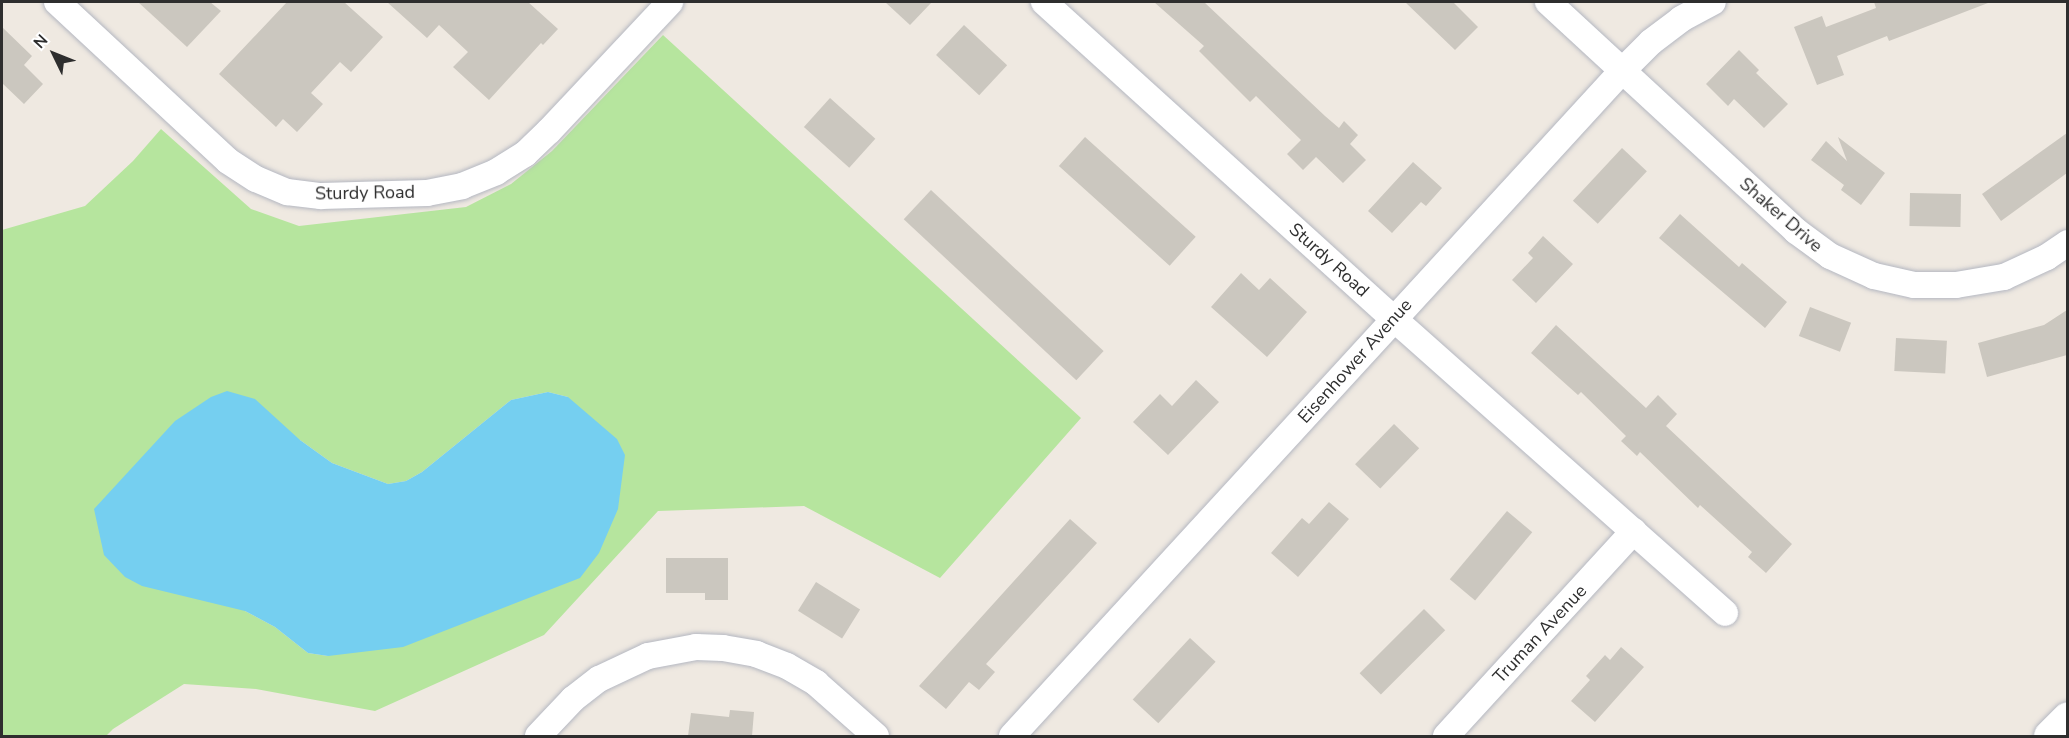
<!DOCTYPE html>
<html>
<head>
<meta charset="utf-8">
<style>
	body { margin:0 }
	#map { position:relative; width:2069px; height:738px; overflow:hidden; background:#efe9e1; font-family:"Nunito Sans",sans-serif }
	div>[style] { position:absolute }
	.green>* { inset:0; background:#b6e59e }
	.water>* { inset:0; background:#75cff0 }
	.building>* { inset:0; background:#cbc7bf; transform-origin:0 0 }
	.roads { filter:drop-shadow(0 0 2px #b4b7c1) drop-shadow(0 0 2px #b4b7c1) }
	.street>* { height:26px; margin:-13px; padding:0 13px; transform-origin:13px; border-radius:13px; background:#fff }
	.secondary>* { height:33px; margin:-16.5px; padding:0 16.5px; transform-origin:16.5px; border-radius:16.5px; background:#fff }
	span { translate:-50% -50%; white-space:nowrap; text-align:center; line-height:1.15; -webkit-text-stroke:4.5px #fff; paint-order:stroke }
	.street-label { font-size:18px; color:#2e2e2e }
	.frame { position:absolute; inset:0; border:3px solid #2e2e2e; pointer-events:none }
	.north { position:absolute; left:24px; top:24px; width:60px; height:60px; -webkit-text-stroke:4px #fff; paint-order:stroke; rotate:313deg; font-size:16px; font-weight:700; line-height:24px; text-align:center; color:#2e2e2e }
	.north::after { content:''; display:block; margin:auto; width:21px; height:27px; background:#2e2e2e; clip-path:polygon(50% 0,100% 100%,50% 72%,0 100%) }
</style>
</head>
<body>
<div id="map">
	<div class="green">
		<div style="clip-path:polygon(evenodd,663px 35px,1081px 418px,940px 578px,804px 506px,658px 511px,544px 635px,375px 711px,256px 689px,184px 684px,113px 729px,106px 736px,2px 736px,2px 230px,85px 206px,133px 161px,161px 129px,251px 209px,299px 226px,466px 207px,511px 184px,552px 151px,663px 35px,548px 392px,568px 397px,328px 656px,308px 653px,275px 627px,245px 611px,300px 440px,332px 463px,388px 484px,406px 481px,422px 472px,511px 400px,548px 392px)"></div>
	</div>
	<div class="water">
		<div style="clip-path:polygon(227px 391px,255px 399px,300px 440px,332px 463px,388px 484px,406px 481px,422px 472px,511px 400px,548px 392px,568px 397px,617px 439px,625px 455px,618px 509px,599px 553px,580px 578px,403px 647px,328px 656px,308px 653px,275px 627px,245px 611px,142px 586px,125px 577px,104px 555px,94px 509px,175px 421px,211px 397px)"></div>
	</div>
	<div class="building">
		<div style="clip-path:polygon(138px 2px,210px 2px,221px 11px,187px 47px)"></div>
		<div style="clip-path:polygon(287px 2px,344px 2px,383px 37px,351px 72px,340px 62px,311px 93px,323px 104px,297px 132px,283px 119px,276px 127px,219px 74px)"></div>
		<div style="clip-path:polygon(387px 2px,528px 2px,558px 29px,543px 45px,541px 43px,489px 100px,453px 67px,468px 52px,439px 25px,427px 38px)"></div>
		<div style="clip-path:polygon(885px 2px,932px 2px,910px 25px)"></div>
		<div style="clip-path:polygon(1154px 2px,1204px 2px,1325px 116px,1339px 128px,1344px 121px,1358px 135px,1350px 144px,1366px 160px,1343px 183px,1316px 157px,1303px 170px,1287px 154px,1301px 140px,1256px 96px,1250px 102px,1199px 51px,1204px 46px)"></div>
		<div style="clip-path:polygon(1405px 2px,1453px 2px,1478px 27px,1455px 50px)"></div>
		<div style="clip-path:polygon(1874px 2px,1988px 2px,1988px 3px,1889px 41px,1887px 36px,1837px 56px,1844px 75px,1817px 85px,1794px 27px,1822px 16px,1826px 27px,1876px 8px)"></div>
		<div style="left:964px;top:25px;width:59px;height:41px;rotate:43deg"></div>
		<div style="clip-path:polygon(2px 27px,32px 56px,24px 65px,43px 84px,24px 104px,2px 83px)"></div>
		<div style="clip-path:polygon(1739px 50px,1759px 70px,1756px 73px,1788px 104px,1764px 128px,1734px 99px,1728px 106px,1706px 84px)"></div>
		<div style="left:830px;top:98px;width:61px;height:39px;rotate:42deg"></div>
		<div style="clip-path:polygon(2067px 133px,2067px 173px,2001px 221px,1982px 194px)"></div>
		<div style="left:1085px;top:137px;width:149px;height:39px;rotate:42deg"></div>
		<div style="clip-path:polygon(1838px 137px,1885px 173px,1861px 205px,1841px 190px,1844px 185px,1811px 160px,1826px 141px,1847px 161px)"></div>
		<div style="left:1622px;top:148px;width:34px;height:72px;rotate:43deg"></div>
		<div style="clip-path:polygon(1413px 162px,1442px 188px,1426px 206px,1421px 202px,1392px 233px,1368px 211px)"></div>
		<div style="left:931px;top:190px;width:236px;height:40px;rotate:43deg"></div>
		<div style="left:1910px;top:193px;width:51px;height:33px;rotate:1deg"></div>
		<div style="clip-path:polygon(1680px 214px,1739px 267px,1742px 263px,1787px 302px,1765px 328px,1659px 238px)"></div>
		<div style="clip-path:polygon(1543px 236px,1573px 264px,1536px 303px,1512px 280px,1533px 258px,1528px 253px)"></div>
		<div style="clip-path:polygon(1241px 273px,1259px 290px,1270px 278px,1307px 312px,1267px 357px,1211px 307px)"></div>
		<div style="left:1810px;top:307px;width:44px;height:31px;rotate:21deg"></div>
		<div style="clip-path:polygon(2067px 310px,2067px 355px,1987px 377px,1978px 343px,2044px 325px)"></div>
		<div style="clip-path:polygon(1556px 325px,1646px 408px,1658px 395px,1677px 414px,1666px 426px,1792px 544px,1766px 573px,1748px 557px,1752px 552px,1700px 505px,1698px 508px,1640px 452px,1637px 456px,1621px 441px,1626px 436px,1581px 392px,1578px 395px,1531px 353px)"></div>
		<div style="left:1896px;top:338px;width:51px;height:33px;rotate:3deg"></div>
		<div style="clip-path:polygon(1196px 380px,1219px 402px,1168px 455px,1133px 422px,1160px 394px,1172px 406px)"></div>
		<div style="left:1394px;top:424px;width:35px;height:56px;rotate:44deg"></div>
		<div style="clip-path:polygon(1329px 502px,1349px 519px,1298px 577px,1271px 553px,1302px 518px,1309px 524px)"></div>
		<div style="left:1507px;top:511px;width:33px;height:89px;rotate:40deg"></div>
		<div style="clip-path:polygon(1070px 519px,1097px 543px,986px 664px,995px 672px,979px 690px,969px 682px,946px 709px,919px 686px)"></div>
		<div style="clip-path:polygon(666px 558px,728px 558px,728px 600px,705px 600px,705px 593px,666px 593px)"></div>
		<div style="left:816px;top:582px;width:52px;height:34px;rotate:32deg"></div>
		<div style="left:1424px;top:609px;width:30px;height:91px;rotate:45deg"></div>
		<div style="left:1190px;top:638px;width:35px;height:84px;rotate:43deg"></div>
		<div style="clip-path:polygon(1621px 647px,1644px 667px,1595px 722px,1571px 701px,1590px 680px,1586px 676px,1605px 655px,1610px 660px)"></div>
		<div style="clip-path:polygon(730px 710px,754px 712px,752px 736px,688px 736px,691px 713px,729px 717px)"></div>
	</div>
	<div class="roads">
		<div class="street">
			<div style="left:57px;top:2px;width:233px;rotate:42.9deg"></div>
			<div style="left:228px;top:161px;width:33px;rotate:33deg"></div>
			<div style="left:256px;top:179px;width:34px;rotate:23deg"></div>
			<div style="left:287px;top:192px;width:34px;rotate:7deg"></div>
			<div style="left:321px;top:196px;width:106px;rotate:-1.6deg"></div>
			<div style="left:427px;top:193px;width:36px;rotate:-11deg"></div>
			<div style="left:462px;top:186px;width:37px;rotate:-22deg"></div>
			<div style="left:496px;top:172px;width:34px;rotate:-32deg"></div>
			<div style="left:525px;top:154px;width:33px;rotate:-44deg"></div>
			<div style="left:549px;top:131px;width:177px;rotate:-46.8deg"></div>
			<div style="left:1044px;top:2px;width:471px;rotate:42.2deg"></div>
			<div style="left:1393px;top:318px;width:444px;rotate:41.6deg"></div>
			<div style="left:1548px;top:2px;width:338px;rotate:42.7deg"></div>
			<div style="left:1796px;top:231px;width:42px;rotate:36.3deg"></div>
			<div style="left:1830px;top:256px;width:48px;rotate:24.4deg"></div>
			<div style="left:1874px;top:276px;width:41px;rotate:12.7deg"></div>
			<div style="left:1914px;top:285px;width:42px"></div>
			<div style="left:1956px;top:285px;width:49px;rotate:-9.5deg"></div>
			<div style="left:2004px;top:277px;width:47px;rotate:-24.9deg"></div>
			<div style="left:2047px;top:257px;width:25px;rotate:-34deg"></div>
			<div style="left:538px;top:736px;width:51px;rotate:-46.6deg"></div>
			<div style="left:573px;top:699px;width:33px;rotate:-38deg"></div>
			<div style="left:599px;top:679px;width:54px;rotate:-25.1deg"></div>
			<div style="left:648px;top:656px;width:49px;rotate:-10.6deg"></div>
			<div style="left:696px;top:647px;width:27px;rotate:2deg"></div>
			<div style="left:723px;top:648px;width:34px;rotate:10deg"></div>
			<div style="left:756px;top:654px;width:33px;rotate:21deg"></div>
			<div style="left:787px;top:666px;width:34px;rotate:30deg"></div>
			<div style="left:816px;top:683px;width:80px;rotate:41.5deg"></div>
			<div style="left:1012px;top:736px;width:902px;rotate:-47.47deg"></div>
			<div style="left:1622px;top:71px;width:41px;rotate:-45deg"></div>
			<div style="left:1651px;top:42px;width:38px;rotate:-37deg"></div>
			<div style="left:1681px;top:19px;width:36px;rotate:-28deg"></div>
			<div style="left:1446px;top:736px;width:278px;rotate:-47.5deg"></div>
		</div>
		<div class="secondary">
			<div style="left:2050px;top:736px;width:25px;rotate:-45deg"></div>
		</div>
	</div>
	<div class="street-label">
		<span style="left:365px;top:193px;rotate:-1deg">Sturdy Road</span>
		<span style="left:1781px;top:215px;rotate:41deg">Shaker Drive</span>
		<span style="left:1329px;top:260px;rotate:42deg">Sturdy Road</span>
		<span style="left:1355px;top:361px;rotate:-48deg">Eisenhower Avenue</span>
		<span style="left:1540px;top:634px;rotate:-47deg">Truman Avenue</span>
	</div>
	<div class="frame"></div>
	<div class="north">N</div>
</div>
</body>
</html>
